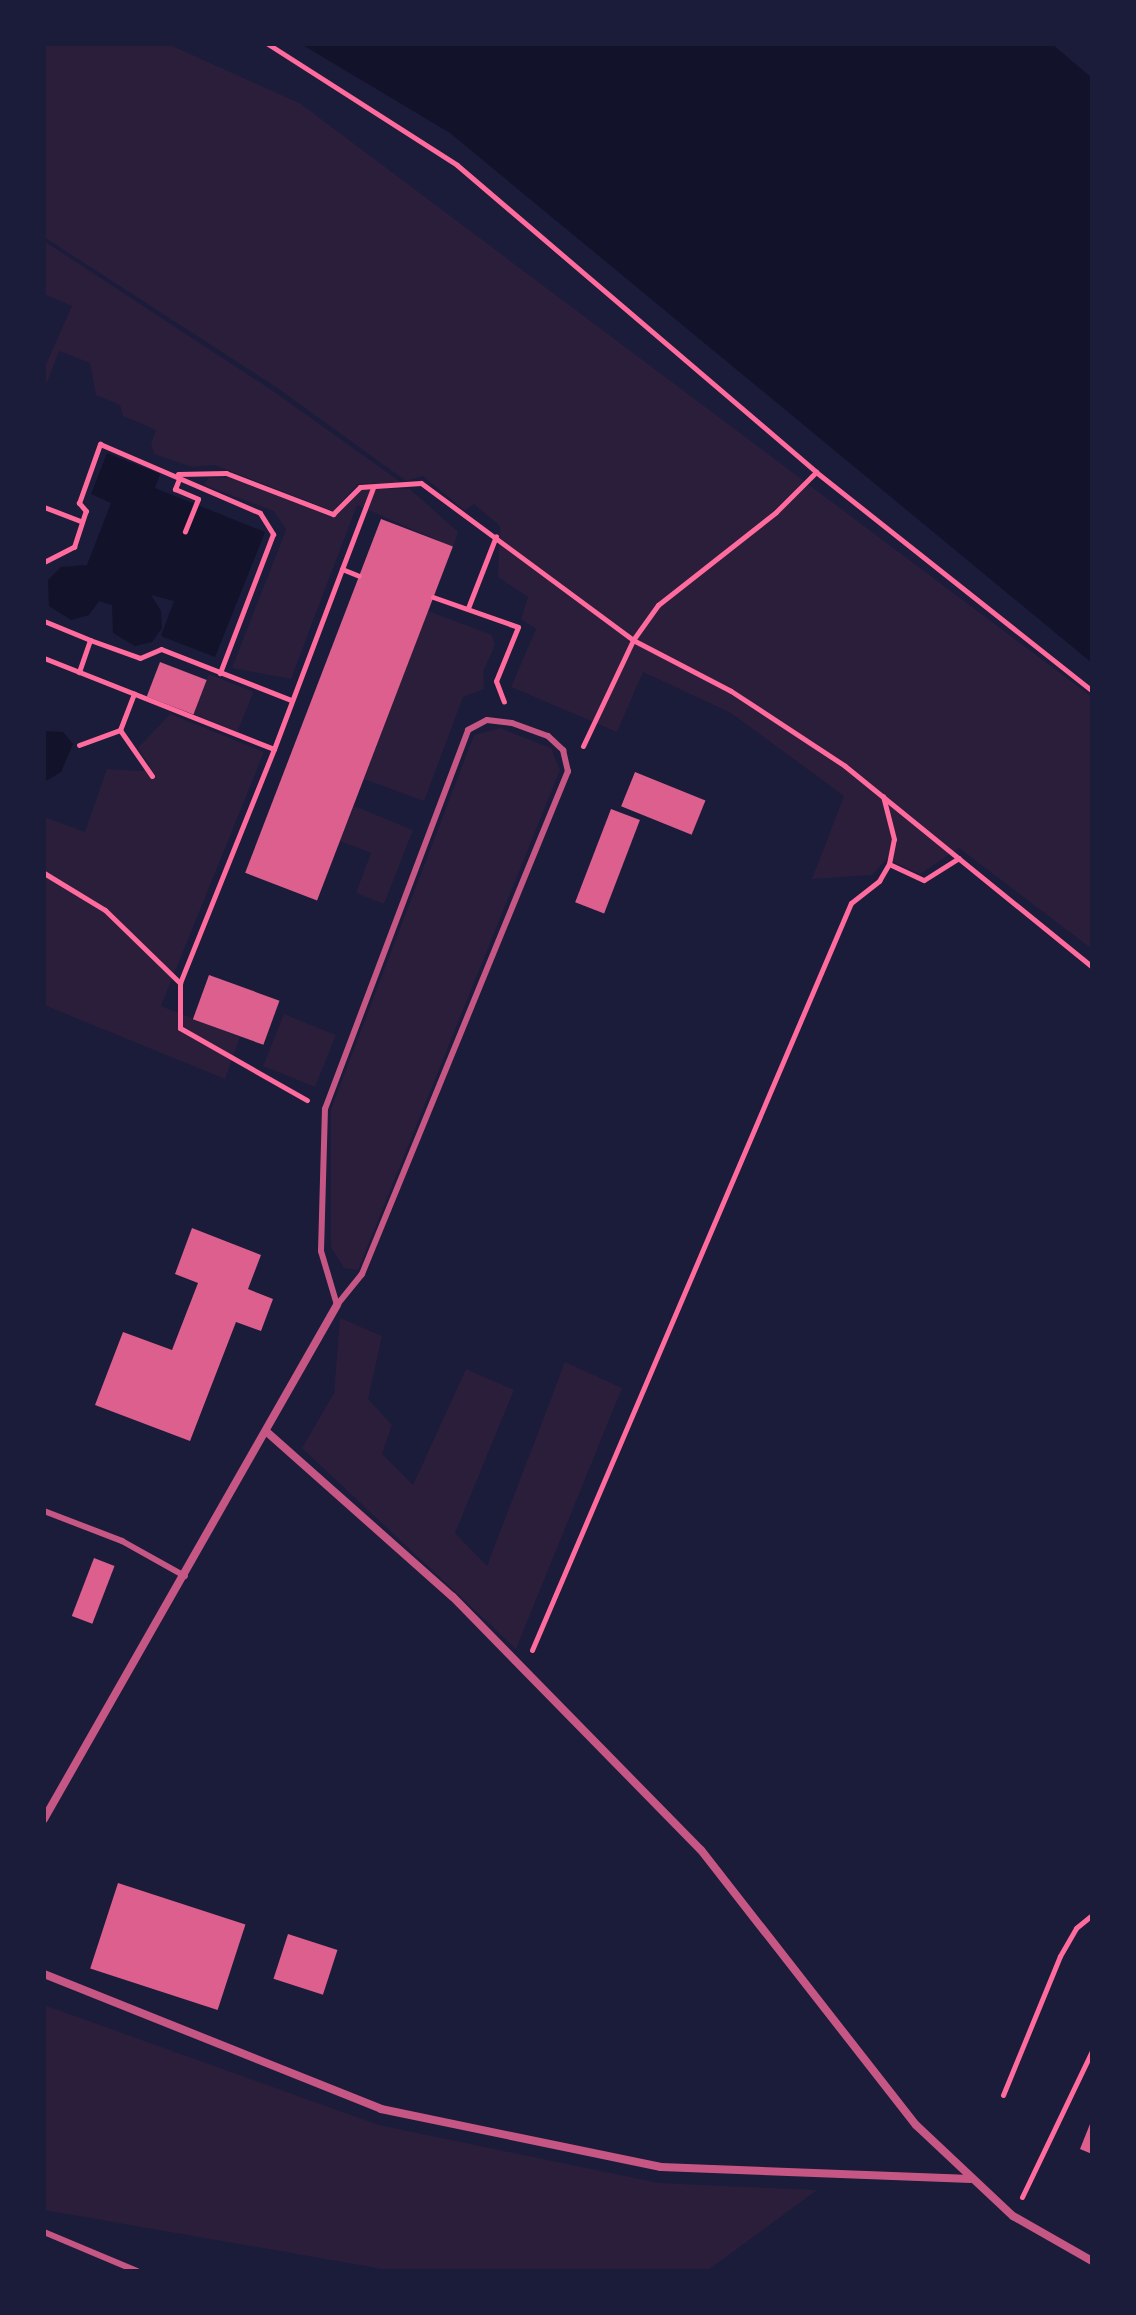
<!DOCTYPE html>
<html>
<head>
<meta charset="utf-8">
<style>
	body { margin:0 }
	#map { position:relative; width:1136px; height:2315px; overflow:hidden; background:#1b1b3a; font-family:"Asap Condensed",sans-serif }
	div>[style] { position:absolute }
	.green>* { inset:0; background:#2a1e3b; transform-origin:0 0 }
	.water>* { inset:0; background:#12122b }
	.building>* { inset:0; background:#dd5f8e; transform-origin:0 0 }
	.path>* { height:5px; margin:-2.5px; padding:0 2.5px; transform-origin:2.5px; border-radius:2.5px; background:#ff6b9d }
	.service>* { height:6px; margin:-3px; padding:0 3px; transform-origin:3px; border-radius:3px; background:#c65784 }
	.minor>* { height:8px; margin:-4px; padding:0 4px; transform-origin:4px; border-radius:4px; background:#c65784 }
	span { translate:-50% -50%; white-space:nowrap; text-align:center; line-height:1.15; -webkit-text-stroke:6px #1b1b3a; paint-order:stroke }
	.frame { position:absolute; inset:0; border:46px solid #1b1b3a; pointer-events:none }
</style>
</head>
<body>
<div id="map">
	<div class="green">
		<div style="clip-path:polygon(44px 44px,168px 44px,301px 104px,1092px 697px,1092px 949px,959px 848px,920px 874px,887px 859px,872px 875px,812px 879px,844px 796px,731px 713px,643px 672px,617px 732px,511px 687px,536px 629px,521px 619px,528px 597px,498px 577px,500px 526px,474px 504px,465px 511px,423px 476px,406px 481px,279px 389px,44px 237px)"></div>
		<div style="clip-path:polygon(44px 241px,276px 393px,402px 483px,358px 484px,333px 511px,215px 465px,192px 467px,154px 454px,151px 444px,156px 430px,123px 416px,120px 405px,96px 395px,90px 363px,59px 351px,44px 390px,44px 369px,72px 306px,44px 294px)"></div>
		<div style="clip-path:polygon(208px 478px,230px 478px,333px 517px,360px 489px,410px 489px,458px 532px,453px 547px,357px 505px,291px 679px,232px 668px,286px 530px,274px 511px,204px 485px)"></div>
		<div style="clip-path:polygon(428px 611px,492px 635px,495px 645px,483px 672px,484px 689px,463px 697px,424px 801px,364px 779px)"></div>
		<div style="left:209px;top:674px;width:48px;height:43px;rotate:22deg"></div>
		<div style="clip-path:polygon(170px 714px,264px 752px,161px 1006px,240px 1037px,225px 1079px,44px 1005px,44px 817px,85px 832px,107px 769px,143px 771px,150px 766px,138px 748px)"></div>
		<div style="clip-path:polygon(500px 728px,551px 748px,560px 770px,358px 1270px,344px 1268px,331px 1247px,331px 1109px,474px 735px)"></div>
		<div style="clip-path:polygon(354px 806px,413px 830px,384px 904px,356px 893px,371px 853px,340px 841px)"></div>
		<div style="left:284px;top:1014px;width:56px;height:56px;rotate:22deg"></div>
		<div style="clip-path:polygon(340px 1318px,382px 1336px,368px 1399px,392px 1425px,382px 1454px,413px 1485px,466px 1369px,514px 1390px,455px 1533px,487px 1566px,565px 1362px,622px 1388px,516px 1649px,302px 1448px,334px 1393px)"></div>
		<div style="clip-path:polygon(44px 2005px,379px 2125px,659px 2183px,817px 2190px,707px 2271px,394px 2271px,44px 2210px)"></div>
	</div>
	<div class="water">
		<div style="clip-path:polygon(301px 44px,1052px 44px,1092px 78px,1092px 663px,450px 133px)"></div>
		<div style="clip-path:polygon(107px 453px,160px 474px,155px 488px,265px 532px,215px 657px,161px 636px,174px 601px,151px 595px,161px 611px,162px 628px,152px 642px,135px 646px,113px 633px,112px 605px,99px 601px,89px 615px,71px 620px,49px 606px,48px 580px,61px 567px,87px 565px,111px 503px,91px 494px)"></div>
		<div style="clip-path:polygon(44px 731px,63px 732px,73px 744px,61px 772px,44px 782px)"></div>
	</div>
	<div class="building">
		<div style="left:381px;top:519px;width:77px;height:379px;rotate:21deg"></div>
		<div style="left:160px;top:662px;width:50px;height:37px;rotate:21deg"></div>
		<div style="left:635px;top:772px;width:76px;height:37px;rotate:22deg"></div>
		<div style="left:611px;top:809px;width:31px;height:100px;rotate:21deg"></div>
		<div style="left:209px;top:975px;width:75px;height:47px;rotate:20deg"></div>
		<div style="clip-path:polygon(192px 1228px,261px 1255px,248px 1289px,273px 1299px,261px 1331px,236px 1322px,190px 1441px,95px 1405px,123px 1332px,172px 1350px,198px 1283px,175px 1274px)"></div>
		<div style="left:94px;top:1558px;width:22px;height:62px;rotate:21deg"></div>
		<div style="left:118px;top:1883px;width:134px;height:90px;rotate:18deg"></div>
		<div style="left:288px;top:1934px;width:52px;height:47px;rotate:18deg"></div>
		<div style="clip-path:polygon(1092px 2119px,1092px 2154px,1080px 2149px)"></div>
	</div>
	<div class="path">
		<div style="left:268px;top:44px;width:224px;rotate:32.6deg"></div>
		<div style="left:457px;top:165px;width:472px;rotate:40.5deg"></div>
		<div style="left:816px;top:472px;width:352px;rotate:38.4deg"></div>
		<div style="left:178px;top:474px;width:48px;rotate:-1.2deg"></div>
		<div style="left:226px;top:473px;width:115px;rotate:21deg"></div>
		<div style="left:333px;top:514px;width:38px;rotate:-45deg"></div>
		<div style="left:360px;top:487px;width:61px;rotate:-3.8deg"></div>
		<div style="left:421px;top:483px;width:264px;rotate:36.5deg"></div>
		<div style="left:633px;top:640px;width:110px;rotate:27.5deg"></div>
		<div style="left:731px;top:691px;width:136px;rotate:33.3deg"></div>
		<div style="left:845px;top:766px;width:318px;rotate:39.1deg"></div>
		<div style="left:179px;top:479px;width:11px;rotate:112deg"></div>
		<div style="left:175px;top:489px;width:25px;rotate:23deg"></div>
		<div style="left:198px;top:499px;width:35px;rotate:112deg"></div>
		<div style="left:44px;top:507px;width:39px;rotate:21deg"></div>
		<div style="left:44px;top:562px;width:34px;rotate:-27deg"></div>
		<div style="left:74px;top:547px;width:38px;rotate:-72deg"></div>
		<div style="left:86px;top:511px;width:11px;rotate:-131deg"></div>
		<div style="left:79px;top:503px;width:63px;rotate:-70.4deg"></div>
		<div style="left:100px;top:444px;width:174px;rotate:23.3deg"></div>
		<div style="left:260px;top:513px;width:25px;rotate:58deg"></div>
		<div style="left:273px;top:534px;width:149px;rotate:110.9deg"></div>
		<div style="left:342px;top:569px;width:87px;rotate:-69.1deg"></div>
		<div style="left:433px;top:597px;width:90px;rotate:19.4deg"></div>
		<div style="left:518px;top:627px;width:58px;rotate:112.2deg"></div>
		<div style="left:496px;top:681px;width:22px;rotate:69deg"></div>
		<div style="left:468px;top:608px;width:77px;rotate:-68.7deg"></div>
		<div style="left:44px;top:621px;width:50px;rotate:22.4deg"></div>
		<div style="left:90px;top:640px;width:34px;rotate:109deg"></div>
		<div style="left:90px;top:640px;width:53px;rotate:19.8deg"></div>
		<div style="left:140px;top:658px;width:23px;rotate:-23deg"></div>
		<div style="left:161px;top:649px;width:140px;rotate:21.4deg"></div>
		<div style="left:44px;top:658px;width:247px;rotate:21.6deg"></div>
		<div style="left:274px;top:749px;width:192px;rotate:-69.3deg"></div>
		<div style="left:342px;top:569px;width:18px;rotate:22deg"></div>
		<div style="left:120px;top:730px;width:56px;rotate:55.2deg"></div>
		<div style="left:79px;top:745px;width:44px;rotate:-20.1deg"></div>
		<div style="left:120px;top:730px;width:39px;rotate:-69deg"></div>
		<div style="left:583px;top:746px;width:117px;rotate:-64.7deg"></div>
		<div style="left:633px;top:640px;width:43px;rotate:-54.5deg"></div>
		<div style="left:658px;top:605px;width:150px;rotate:-38.2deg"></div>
		<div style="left:776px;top:512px;width:57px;rotate:-45deg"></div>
		<div style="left:274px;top:749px;width:252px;rotate:111.9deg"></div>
		<div style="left:180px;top:983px;width:45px;rotate:90deg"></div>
		<div style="left:180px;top:1028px;width:146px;rotate:29.6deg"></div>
		<div style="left:889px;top:864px;width:38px;rotate:25deg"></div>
		<div style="left:924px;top:880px;width:41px;rotate:-32.2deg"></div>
		<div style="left:44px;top:873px;width:71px;rotate:31.2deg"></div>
		<div style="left:105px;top:910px;width:105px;rotate:44.2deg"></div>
		<div style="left:532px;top:1650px;width:812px;rotate:-66.88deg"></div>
		<div style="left:851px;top:903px;width:36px;rotate:-38deg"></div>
		<div style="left:879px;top:881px;width:20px;rotate:-60deg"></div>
		<div style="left:889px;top:864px;width:25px;rotate:-79deg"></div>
		<div style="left:894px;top:839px;width:44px;rotate:-104.3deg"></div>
		<div style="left:1003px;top:2095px;width:150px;rotate:-67.7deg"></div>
		<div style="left:1060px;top:1956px;width:32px;rotate:-60deg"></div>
		<div style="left:1076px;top:1928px;width:21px;rotate:-39deg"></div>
		<div style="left:1022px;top:2197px;width:162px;rotate:-64.4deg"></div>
	</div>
	<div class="service">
		<div style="left:487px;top:720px;width:25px;rotate:7deg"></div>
		<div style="left:512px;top:723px;width:38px;rotate:20deg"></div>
		<div style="left:548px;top:736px;width:21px;rotate:43deg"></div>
		<div style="left:563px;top:750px;width:22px;rotate:77deg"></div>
		<div style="left:568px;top:771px;width:544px;rotate:112.27deg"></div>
		<div style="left:362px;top:1274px;width:40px;rotate:129deg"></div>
		<div style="left:337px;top:1305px;width:56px;rotate:-106.5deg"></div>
		<div style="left:321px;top:1251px;width:142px;rotate:-88.4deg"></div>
		<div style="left:325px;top:1109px;width:405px;rotate:-69.3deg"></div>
		<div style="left:468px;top:730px;width:21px;rotate:-28deg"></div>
		<div style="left:44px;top:1511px;width:84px;rotate:21deg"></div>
		<div style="left:122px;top:1541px;width:72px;rotate:29.1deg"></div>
		<div style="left:44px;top:2232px;width:101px;rotate:22.8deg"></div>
	</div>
	<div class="minor">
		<div style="left:268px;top:1433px;width:247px;rotate:41.6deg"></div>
		<div style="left:453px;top:1597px;width:354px;rotate:45.6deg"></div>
		<div style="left:701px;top:1850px;width:349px;rotate:52deg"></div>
		<div style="left:916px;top:2125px;width:133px;rotate:43.2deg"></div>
		<div style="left:1013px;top:2216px;width:91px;rotate:29.7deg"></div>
		<div style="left:44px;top:1819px;width:592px;rotate:-60.32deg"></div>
		<div style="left:44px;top:1974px;width:363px;rotate:21.8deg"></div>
		<div style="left:381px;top:2109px;width:286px;rotate:11.7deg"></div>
		<div style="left:661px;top:2167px;width:310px;rotate:2.2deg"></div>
	</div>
	<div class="frame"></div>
</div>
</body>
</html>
